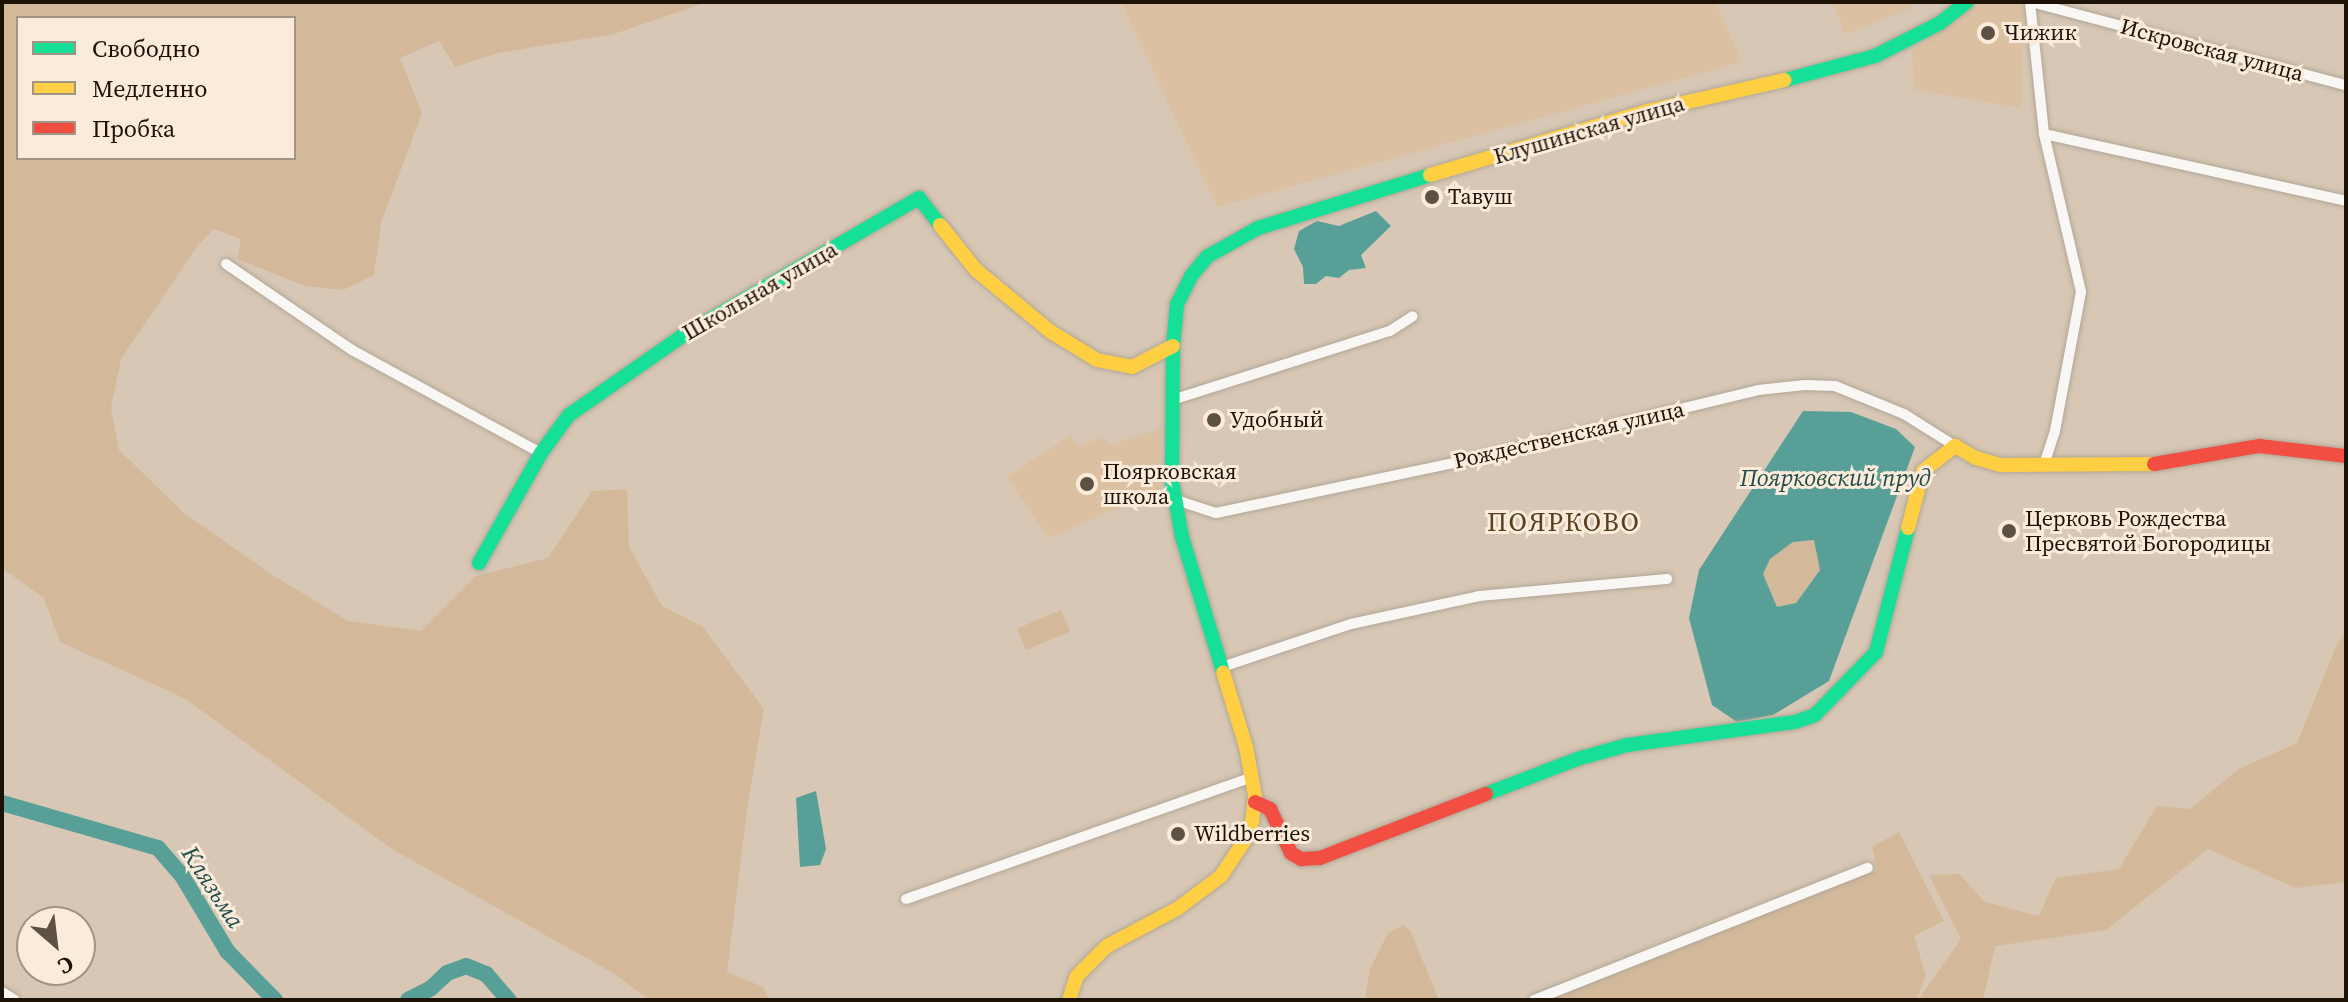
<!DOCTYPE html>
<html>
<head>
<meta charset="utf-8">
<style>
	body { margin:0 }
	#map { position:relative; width:2348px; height:1002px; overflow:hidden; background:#d7c7b4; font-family:"Source Serif 4",serif }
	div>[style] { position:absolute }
	.built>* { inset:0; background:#dbc1a2 }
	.green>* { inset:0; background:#d3b99a; transform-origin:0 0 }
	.water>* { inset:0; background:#589f97 }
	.river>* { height:16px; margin:-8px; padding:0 8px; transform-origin:8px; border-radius:8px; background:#589f97 }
	.roads { filter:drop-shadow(0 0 2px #b2a697) drop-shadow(0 0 2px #b2a697) }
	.street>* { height:10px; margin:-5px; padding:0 5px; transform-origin:5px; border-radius:5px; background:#f9f7f4 }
	.fast>* { height:14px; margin:-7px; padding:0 7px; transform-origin:7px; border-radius:7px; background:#16e098 }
	.slow>* { height:14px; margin:-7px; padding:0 7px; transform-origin:7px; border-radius:7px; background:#ffcf43 }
	.jam>* { height:14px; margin:-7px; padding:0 7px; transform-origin:7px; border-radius:7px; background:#f24e42 }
	.dots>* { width:22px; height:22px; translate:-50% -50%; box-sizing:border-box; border:4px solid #faebda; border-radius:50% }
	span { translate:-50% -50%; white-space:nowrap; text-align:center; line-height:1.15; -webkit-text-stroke:6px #faebda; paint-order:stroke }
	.poi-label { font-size:22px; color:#1c1206 }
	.left { translate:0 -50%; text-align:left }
	.street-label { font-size:22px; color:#1c1206 }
	.water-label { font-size:24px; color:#204d4b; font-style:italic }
	.quarter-label { font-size:26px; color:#573f20; letter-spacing:2px }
	.frame { position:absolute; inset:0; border:4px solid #1c1206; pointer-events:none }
	.legend { position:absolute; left:16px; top:16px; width:280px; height:144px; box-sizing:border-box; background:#faebda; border:2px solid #a19485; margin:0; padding:10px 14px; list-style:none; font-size:24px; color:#1c1206 }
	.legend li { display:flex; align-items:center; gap:16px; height:40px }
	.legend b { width:40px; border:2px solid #a19485 }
	.north { position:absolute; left:16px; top:906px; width:80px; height:80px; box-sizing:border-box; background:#faebda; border:2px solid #a19485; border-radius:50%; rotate:152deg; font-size:22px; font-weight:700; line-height:32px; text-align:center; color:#1c1206 }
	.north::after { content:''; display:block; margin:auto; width:28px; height:36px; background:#5d5143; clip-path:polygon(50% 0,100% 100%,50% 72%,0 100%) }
</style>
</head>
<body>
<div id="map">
	<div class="built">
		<div style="clip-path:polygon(1121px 2px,1716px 2px,1742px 62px,1217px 207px)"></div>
		<div style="clip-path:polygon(1832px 2px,1910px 2px,1912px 8px,1845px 34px)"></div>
		<div style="clip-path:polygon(1977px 2px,2024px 2px,2021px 108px,1914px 90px,1912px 51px)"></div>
		<div style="clip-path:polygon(1161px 428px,1162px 490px,1048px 538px,1007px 477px,1071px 435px,1078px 447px,1105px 437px,1109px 446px)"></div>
	</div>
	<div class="green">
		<div style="clip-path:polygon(evenodd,2px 2px,707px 2px,614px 34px,498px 53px,455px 67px,439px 41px,400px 58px,422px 113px,381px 223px,374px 275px,343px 290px,305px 286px,237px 259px,241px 239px,214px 229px,199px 244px,121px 359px,111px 408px,119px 450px,184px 513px,271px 574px,348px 621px,421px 631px,476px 576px,548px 558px,592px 491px,627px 489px,629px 547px,662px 606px,702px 626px,764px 709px,747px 810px,727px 972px,763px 987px,769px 1000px,650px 1000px,613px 973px,392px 849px,184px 698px,60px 642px,44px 598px,2px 568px,2px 2px,18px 18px,294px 18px,294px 158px,18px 158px,18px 18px)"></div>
		<div style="clip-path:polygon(1815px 540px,1820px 570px,1796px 603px,1777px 607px,1763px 574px,1770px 558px,1793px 542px)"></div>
		<div style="left:1061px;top:610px;width:23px;height:48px;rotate:67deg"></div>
		<div style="clip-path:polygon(2346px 631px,2346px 882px,2296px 888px,2208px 849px,2106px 930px,1995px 946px,1983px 1000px,1918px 1000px,1961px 939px,1929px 875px,1959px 874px,1985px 902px,2039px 916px,2056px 878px,2119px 869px,2157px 806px,2190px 809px,2239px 769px,2297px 743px,2336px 647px)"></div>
		<div style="clip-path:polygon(1899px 832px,1944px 921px,1914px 936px,1926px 976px,1916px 1000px,1549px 1000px,1877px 870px,1872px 847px)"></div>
		<div style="clip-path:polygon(1404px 925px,1411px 932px,1439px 1000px,1365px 1000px,1370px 969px,1388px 933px)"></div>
	</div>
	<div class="water">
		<div style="clip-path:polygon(1376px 211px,1391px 226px,1361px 255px,1366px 268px,1349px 270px,1339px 278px,1326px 276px,1316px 284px,1304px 284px,1303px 267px,1294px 249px,1299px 231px,1317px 221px,1339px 226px)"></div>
		<div style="clip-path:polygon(evenodd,1803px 411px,1851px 412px,1896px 429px,1915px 447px,1829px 681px,1773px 715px,1737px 722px,1712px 705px,1689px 618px,1699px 570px,1803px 411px,1814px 540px,1820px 570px,1796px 603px,1777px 607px,1763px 574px,1770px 559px,1793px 542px,1814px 540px)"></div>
		<div style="clip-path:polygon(816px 791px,826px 849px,820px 865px,800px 867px,796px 798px)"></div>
	</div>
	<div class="river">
		<div style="left:2px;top:803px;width:162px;rotate:16.1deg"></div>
		<div style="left:158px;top:848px;width:35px;rotate:49deg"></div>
		<div style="left:181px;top:874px;width:90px;rotate:59.1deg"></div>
		<div style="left:227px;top:951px;width:69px;rotate:45.6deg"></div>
		<div style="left:408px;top:1000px;width:25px;rotate:-27deg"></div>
		<div style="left:430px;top:989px;width:23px;rotate:-43deg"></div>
		<div style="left:447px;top:973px;width:20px;rotate:-20deg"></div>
		<div style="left:466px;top:966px;width:22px;rotate:22deg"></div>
		<div style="left:486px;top:974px;width:35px;rotate:49deg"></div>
	</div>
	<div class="roads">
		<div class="street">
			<div style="left:2030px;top:2px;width:133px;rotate:83.9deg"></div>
			<div style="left:2044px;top:134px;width:162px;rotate:76.8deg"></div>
			<div style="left:2081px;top:292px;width:141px;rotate:100.6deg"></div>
			<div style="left:2055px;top:431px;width:35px;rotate:108deg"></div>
			<div style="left:2031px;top:2px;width:326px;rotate:14.8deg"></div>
			<div style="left:2044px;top:134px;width:309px;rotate:12.5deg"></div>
			<div style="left:226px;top:264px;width:153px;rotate:34.3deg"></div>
			<div style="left:352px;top:350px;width:215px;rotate:28.6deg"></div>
			<div style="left:1172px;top:400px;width:229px;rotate:-17.6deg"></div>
			<div style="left:1390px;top:331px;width:27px;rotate:-33deg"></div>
			<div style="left:1173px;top:499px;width:45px;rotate:18deg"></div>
			<div style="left:1216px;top:513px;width:276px;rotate:-11.9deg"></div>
			<div style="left:1486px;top:456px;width:280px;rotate:-13.6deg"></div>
			<div style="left:1758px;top:390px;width:47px;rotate:-6.1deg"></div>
			<div style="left:1805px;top:385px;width:30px;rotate:2deg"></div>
			<div style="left:1835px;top:386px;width:74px;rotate:22.1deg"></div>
			<div style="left:1904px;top:414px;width:60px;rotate:32.1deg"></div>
			<div style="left:1222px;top:667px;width:136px;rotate:-18.4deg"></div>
			<div style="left:1351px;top:624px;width:131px;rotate:-12.3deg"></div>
			<div style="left:1479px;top:596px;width:189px;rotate:-5.2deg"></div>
			<div style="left:906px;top:899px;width:368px;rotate:-19.4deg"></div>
			<div style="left:2px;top:992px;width:15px;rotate:32deg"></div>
			<div style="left:1534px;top:1000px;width:359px;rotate:-21.6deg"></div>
		</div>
		<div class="fast">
			<div style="left:1785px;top:80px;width:93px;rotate:-14.9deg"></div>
			<div style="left:1875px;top:56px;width:73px;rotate:-26.9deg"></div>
			<div style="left:1940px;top:23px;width:34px;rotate:-38deg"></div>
			<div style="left:479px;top:563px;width:126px;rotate:-60.6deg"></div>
			<div style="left:541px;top:453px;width:47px;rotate:-53.6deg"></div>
			<div style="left:569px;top:415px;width:141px;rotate:-34.9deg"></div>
			<div style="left:685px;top:334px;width:271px;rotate:-30.2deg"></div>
			<div style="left:919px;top:198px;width:34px;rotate:52deg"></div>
			<div style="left:1223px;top:672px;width:141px;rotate:-106.9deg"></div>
			<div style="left:1182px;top:537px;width:57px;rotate:-100.1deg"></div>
			<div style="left:1172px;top:481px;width:135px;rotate:-89.6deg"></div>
			<div style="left:1173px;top:346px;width:42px;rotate:-84.6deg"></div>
			<div style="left:1177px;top:304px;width:31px;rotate:-63deg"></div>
			<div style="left:1191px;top:276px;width:26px;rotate:-50deg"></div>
			<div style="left:1208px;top:256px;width:57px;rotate:-29.2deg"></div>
			<div style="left:1258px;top:228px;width:180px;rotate:-17.1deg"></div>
			<div style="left:1486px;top:794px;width:97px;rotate:-21deg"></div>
			<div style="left:1577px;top:759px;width:52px;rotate:-15.6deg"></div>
			<div style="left:1627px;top:745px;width:170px;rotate:-7.8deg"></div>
			<div style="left:1795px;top:722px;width:21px;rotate:-19deg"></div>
			<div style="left:1815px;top:715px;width:88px;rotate:-45.9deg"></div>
			<div style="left:1876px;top:652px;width:128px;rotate:-75.5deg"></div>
		</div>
		<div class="slow">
			<div style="left:1430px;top:175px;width:227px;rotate:-16.4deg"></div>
			<div style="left:1648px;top:111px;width:140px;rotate:-12.8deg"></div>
			<div style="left:940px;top:225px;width:58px;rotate:51.3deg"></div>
			<div style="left:976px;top:270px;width:97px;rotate:39.6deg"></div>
			<div style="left:1051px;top:332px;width:54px;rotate:31.3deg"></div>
			<div style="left:1097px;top:360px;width:36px;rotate:11deg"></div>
			<div style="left:1132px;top:367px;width:46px;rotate:-27.1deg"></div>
			<div style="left:1908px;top:528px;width:59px;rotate:-75.3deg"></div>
			<div style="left:1923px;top:471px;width:41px;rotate:-38deg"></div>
			<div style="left:1955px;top:446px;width:24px;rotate:30deg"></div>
			<div style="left:1976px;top:458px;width:26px;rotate:16deg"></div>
			<div style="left:2001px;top:465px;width:153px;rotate:-0.4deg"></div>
			<div style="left:1069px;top:1000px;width:25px;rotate:-72deg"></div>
			<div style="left:1077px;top:976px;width:42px;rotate:-45deg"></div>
			<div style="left:1107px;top:946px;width:79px;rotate:-27.9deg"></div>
			<div style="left:1177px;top:909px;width:55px;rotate:-36.9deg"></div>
			<div style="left:1221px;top:876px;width:43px;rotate:-56.3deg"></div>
			<div style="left:1245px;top:840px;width:19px;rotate:-69deg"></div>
			<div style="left:1252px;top:822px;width:26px;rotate:-83deg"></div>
			<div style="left:1255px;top:796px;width:50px;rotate:-100.4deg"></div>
			<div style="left:1246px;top:747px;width:78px;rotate:-107deg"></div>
		</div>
		<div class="jam">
			<div style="left:2154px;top:464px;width:107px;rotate:-9.7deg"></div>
			<div style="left:2259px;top:446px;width:88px;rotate:6.6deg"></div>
			<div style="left:1255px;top:802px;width:17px;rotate:25deg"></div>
			<div style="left:1270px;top:809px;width:49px;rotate:64.5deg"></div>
			<div style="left:1291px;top:853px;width:12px;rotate:31deg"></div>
			<div style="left:1301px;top:859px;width:19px;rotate:-3deg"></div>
			<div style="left:1320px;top:858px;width:178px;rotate:-21.1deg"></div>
		</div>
	</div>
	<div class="dots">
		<div style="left:1988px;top:33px;background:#5d5143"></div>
		<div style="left:1432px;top:197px;background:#5d5143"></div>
		<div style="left:1214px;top:420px;background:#5d5143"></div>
		<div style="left:1087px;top:484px;background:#5d5143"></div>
		<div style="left:2009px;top:531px;background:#5d5143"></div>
		<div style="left:1178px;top:834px;background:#5d5143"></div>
	</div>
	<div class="poi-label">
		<span class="left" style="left:2004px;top:33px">Чижик</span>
		<span class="left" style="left:1448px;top:197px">Тавуш</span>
		<span class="left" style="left:1230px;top:420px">Удобный</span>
		<span class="left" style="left:1103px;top:484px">Поярковская<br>школа</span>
		<span class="left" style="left:2025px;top:531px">Церковь Рождества<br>Пресвятой Богородицы</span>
		<span class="left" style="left:1194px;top:834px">Wildberries</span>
	</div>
	<div class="street-label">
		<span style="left:2212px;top:50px;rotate:15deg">Искровская улица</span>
		<span style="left:1589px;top:130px;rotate:-16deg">Клушинская улица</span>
		<span style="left:760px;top:291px;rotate:-30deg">Школьная улица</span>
		<span style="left:1569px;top:435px;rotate:-13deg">Рождественская улица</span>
	</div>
	<div class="water-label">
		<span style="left:1835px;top:478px">Поярковский пруд</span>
		<span style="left:213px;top:887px;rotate:57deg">Клязьма</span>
	</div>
	<div class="quarter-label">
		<span style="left:1564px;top:523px">ПОЯРКОВО</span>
	</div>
	<div class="frame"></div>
	<ul class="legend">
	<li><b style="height:10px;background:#16e098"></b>Свободно</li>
	<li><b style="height:10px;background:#ffcf43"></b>Медленно</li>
	<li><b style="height:10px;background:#f24e42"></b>Пробка</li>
	</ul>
	<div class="north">С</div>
</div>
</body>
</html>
